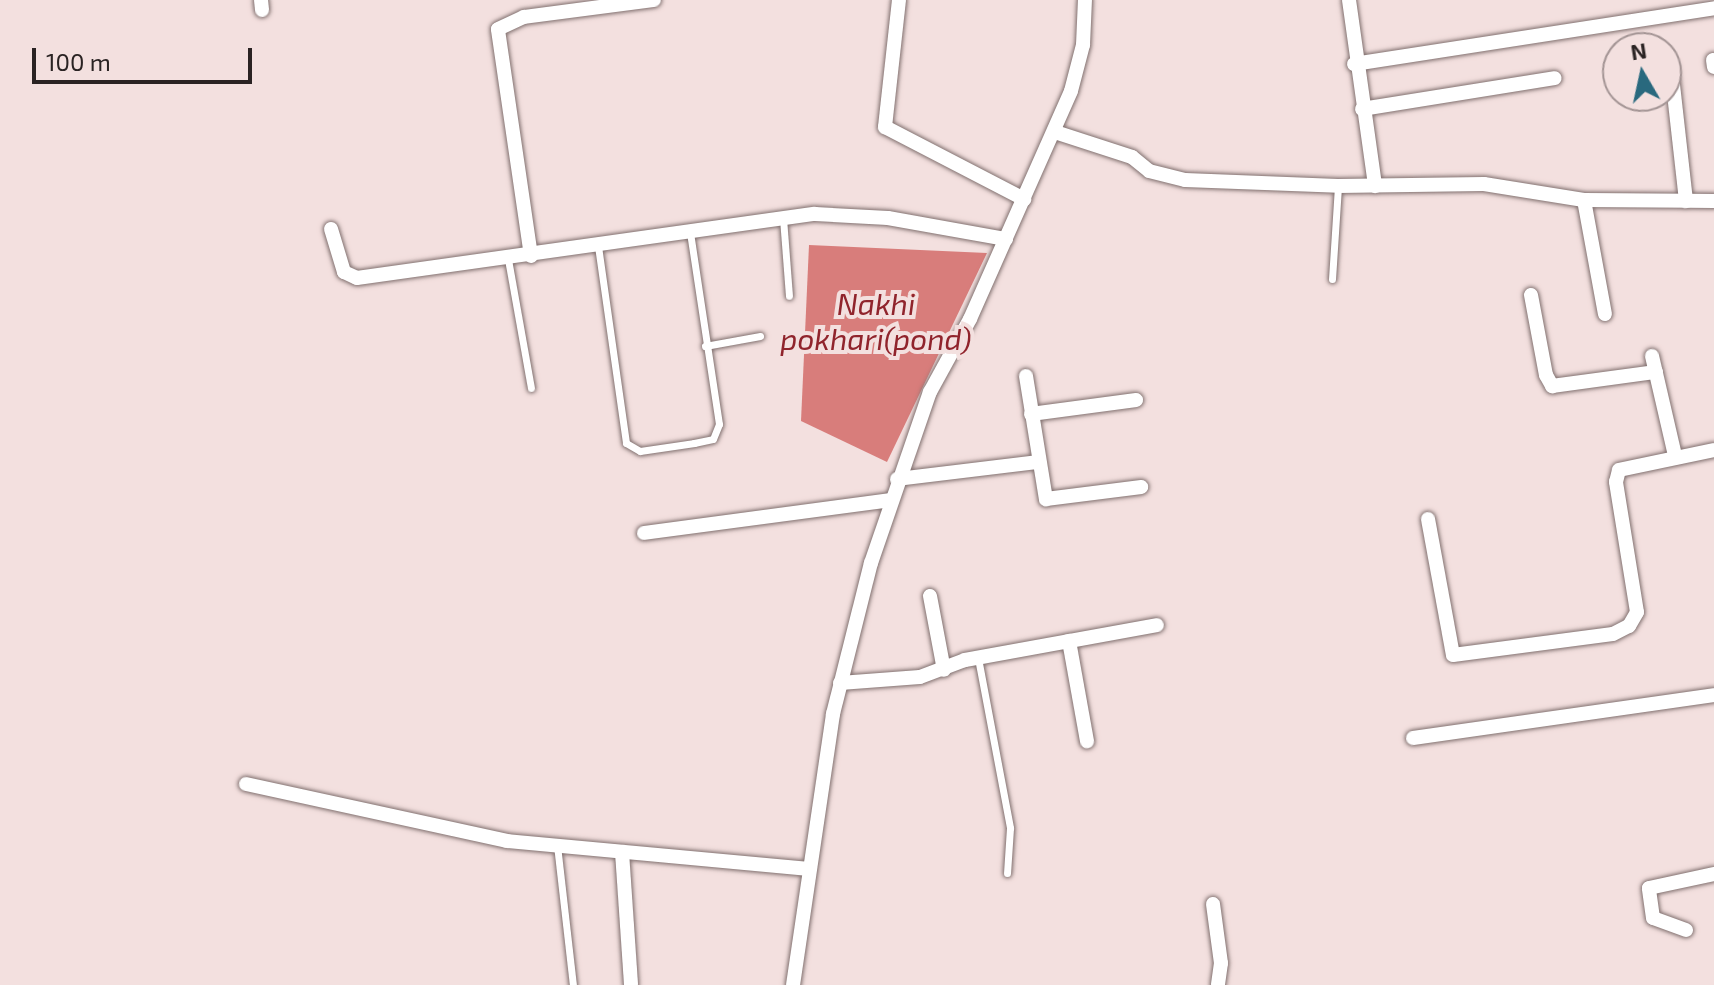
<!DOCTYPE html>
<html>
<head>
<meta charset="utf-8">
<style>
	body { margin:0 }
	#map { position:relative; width:1714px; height:985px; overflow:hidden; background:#f3e0df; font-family:"Exo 2",sans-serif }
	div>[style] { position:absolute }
	.water>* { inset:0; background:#d87d7b }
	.roads { filter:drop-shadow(0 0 2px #81706f) drop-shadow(0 0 2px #81706f) }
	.service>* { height:7px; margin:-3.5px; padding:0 3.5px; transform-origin:3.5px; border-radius:3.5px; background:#fff }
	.minor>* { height:14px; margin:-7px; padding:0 7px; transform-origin:7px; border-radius:7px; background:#fff }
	span { translate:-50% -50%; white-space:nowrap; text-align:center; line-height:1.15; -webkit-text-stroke:8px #f3e0df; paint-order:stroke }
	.water-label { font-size:30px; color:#90242c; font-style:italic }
	.north { position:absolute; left:1602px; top:32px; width:80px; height:80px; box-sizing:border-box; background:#f3e0df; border:2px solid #a39494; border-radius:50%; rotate:351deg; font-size:22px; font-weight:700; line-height:32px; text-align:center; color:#2a2323 }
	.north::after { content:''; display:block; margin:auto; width:28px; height:36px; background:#29697e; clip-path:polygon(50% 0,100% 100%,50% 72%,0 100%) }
	.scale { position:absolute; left:32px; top:48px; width:220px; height:36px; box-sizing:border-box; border:4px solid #2a2323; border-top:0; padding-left:10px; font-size:24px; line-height:28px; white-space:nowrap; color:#2a2323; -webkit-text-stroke:6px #f3e0df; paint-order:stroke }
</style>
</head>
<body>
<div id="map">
	<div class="water">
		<div style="clip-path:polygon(809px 245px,987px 253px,887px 462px,801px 421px)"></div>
	</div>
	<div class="roads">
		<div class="service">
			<div style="left:783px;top:218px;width:78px;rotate:85.6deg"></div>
			<div style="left:598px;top:246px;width:199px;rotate:81.9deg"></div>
			<div style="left:626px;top:443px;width:16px;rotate:30deg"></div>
			<div style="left:640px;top:451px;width:55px;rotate:-8.4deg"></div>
			<div style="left:694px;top:443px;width:19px;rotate:-12deg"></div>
			<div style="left:713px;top:439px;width:16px;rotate:-68deg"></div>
			<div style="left:719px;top:424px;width:194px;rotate:-98.6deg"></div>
			<div style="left:508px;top:259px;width:131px;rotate:79.9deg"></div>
			<div style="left:1332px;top:279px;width:93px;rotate:-86.3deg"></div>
			<div style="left:705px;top:346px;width:56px;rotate:-10.3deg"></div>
			<div style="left:978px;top:658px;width:173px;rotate:79.3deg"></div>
			<div style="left:1010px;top:828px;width:45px;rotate:93.8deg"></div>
			<div style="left:557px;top:845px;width:141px;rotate:83.5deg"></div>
		</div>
		<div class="minor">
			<div style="left:261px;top:0;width:10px;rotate:84deg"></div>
			<div style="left:899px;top:0;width:128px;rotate:96.3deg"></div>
			<div style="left:885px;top:127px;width:157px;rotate:27.4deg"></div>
			<div style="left:1349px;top:0;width:188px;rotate:82deg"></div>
			<div style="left:1713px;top:60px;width:7px;rotate:82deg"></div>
			<div style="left:1354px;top:64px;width:364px;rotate:-8.8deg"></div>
			<div style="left:1671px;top:67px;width:135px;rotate:83.6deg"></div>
			<div style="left:1362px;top:109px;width:195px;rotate:-9.1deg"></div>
			<div style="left:1055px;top:132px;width:81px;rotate:18deg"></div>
			<div style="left:1132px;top:157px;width:22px;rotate:39deg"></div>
			<div style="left:1149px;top:171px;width:37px;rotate:14deg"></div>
			<div style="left:1185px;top:180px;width:153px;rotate:2.2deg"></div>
			<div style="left:1338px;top:186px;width:146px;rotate:-0.8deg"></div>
			<div style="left:1484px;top:184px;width:101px;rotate:9.1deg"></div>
			<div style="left:1584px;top:200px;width:130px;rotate:0.4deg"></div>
			<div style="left:1584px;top:200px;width:116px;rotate:79.6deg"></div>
			<div style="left:331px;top:229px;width:45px;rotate:73.2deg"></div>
			<div style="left:344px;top:272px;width:14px;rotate:25deg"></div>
			<div style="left:357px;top:278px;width:462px;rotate:-8deg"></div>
			<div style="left:815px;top:214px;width:73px;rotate:3.1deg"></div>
			<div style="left:888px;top:218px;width:120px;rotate:10.1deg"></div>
			<div style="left:531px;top:256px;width:229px;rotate:-98.3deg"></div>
			<div style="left:498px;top:29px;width:29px;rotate:-25deg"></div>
			<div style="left:524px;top:17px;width:131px;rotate:-7.5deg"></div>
			<div style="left:1531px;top:295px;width:81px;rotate:79.4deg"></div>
			<div style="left:1546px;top:375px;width:13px;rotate:61deg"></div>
			<div style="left:1552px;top:386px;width:105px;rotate:-7.7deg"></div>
			<div style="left:1652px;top:356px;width:103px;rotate:77deg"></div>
			<div style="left:1026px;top:376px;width:125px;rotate:80.8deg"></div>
			<div style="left:1046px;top:499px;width:96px;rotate:-7.2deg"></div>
			<div style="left:1031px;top:414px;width:106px;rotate:-7.6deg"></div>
			<div style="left:897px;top:479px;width:142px;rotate:-6.9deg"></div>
			<div style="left:1428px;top:519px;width:138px;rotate:79.6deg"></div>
			<div style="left:1453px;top:655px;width:161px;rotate:-7.5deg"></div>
			<div style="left:1613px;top:634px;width:18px;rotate:-27deg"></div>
			<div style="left:1629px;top:626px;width:16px;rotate:-60deg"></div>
			<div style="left:1637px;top:612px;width:132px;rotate:-99.2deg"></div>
			<div style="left:1616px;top:482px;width:12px;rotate:-76deg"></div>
			<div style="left:1619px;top:470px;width:97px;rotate:-11.9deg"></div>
			<div style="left:644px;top:533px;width:248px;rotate:-7.6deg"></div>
			<div style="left:930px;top:596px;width:75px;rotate:79.3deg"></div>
			<div style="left:1069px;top:641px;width:102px;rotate:79.8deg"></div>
			<div style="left:840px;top:683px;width:80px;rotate:-4.3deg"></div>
			<div style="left:920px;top:677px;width:48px;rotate:-20.7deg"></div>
			<div style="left:965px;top:660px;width:195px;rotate:-10.3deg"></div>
			<div style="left:1413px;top:738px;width:304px;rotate:-8.1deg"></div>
			<div style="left:246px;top:784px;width:267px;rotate:12.3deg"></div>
			<div style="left:507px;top:841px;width:302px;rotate:5.3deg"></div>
			<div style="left:622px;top:852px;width:133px;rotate:86.1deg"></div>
			<div style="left:1213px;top:904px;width:60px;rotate:82.3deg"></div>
			<div style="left:1221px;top:963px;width:22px;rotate:98deg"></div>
			<div style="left:1686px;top:930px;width:35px;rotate:-160deg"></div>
			<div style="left:1653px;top:918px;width:30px;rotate:-98deg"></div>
			<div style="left:1649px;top:888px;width:66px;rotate:-12.2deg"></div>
			<div style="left:793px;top:985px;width:274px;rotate:-81.6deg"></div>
			<div style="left:833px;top:714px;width:156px;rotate:-75.9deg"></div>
			<div style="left:871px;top:563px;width:181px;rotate:-71deg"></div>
			<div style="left:930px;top:392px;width:83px;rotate:-61.3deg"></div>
			<div style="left:970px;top:319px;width:249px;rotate:-66.1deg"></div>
			<div style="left:1071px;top:91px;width:48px;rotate:-75.4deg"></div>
			<div style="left:1083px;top:45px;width:45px;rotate:-87.5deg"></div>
		</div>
	</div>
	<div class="water-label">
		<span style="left:876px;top:320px">Nakhi<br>pokhari(pond)</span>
	</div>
	<div class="north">N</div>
	<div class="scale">100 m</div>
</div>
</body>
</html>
